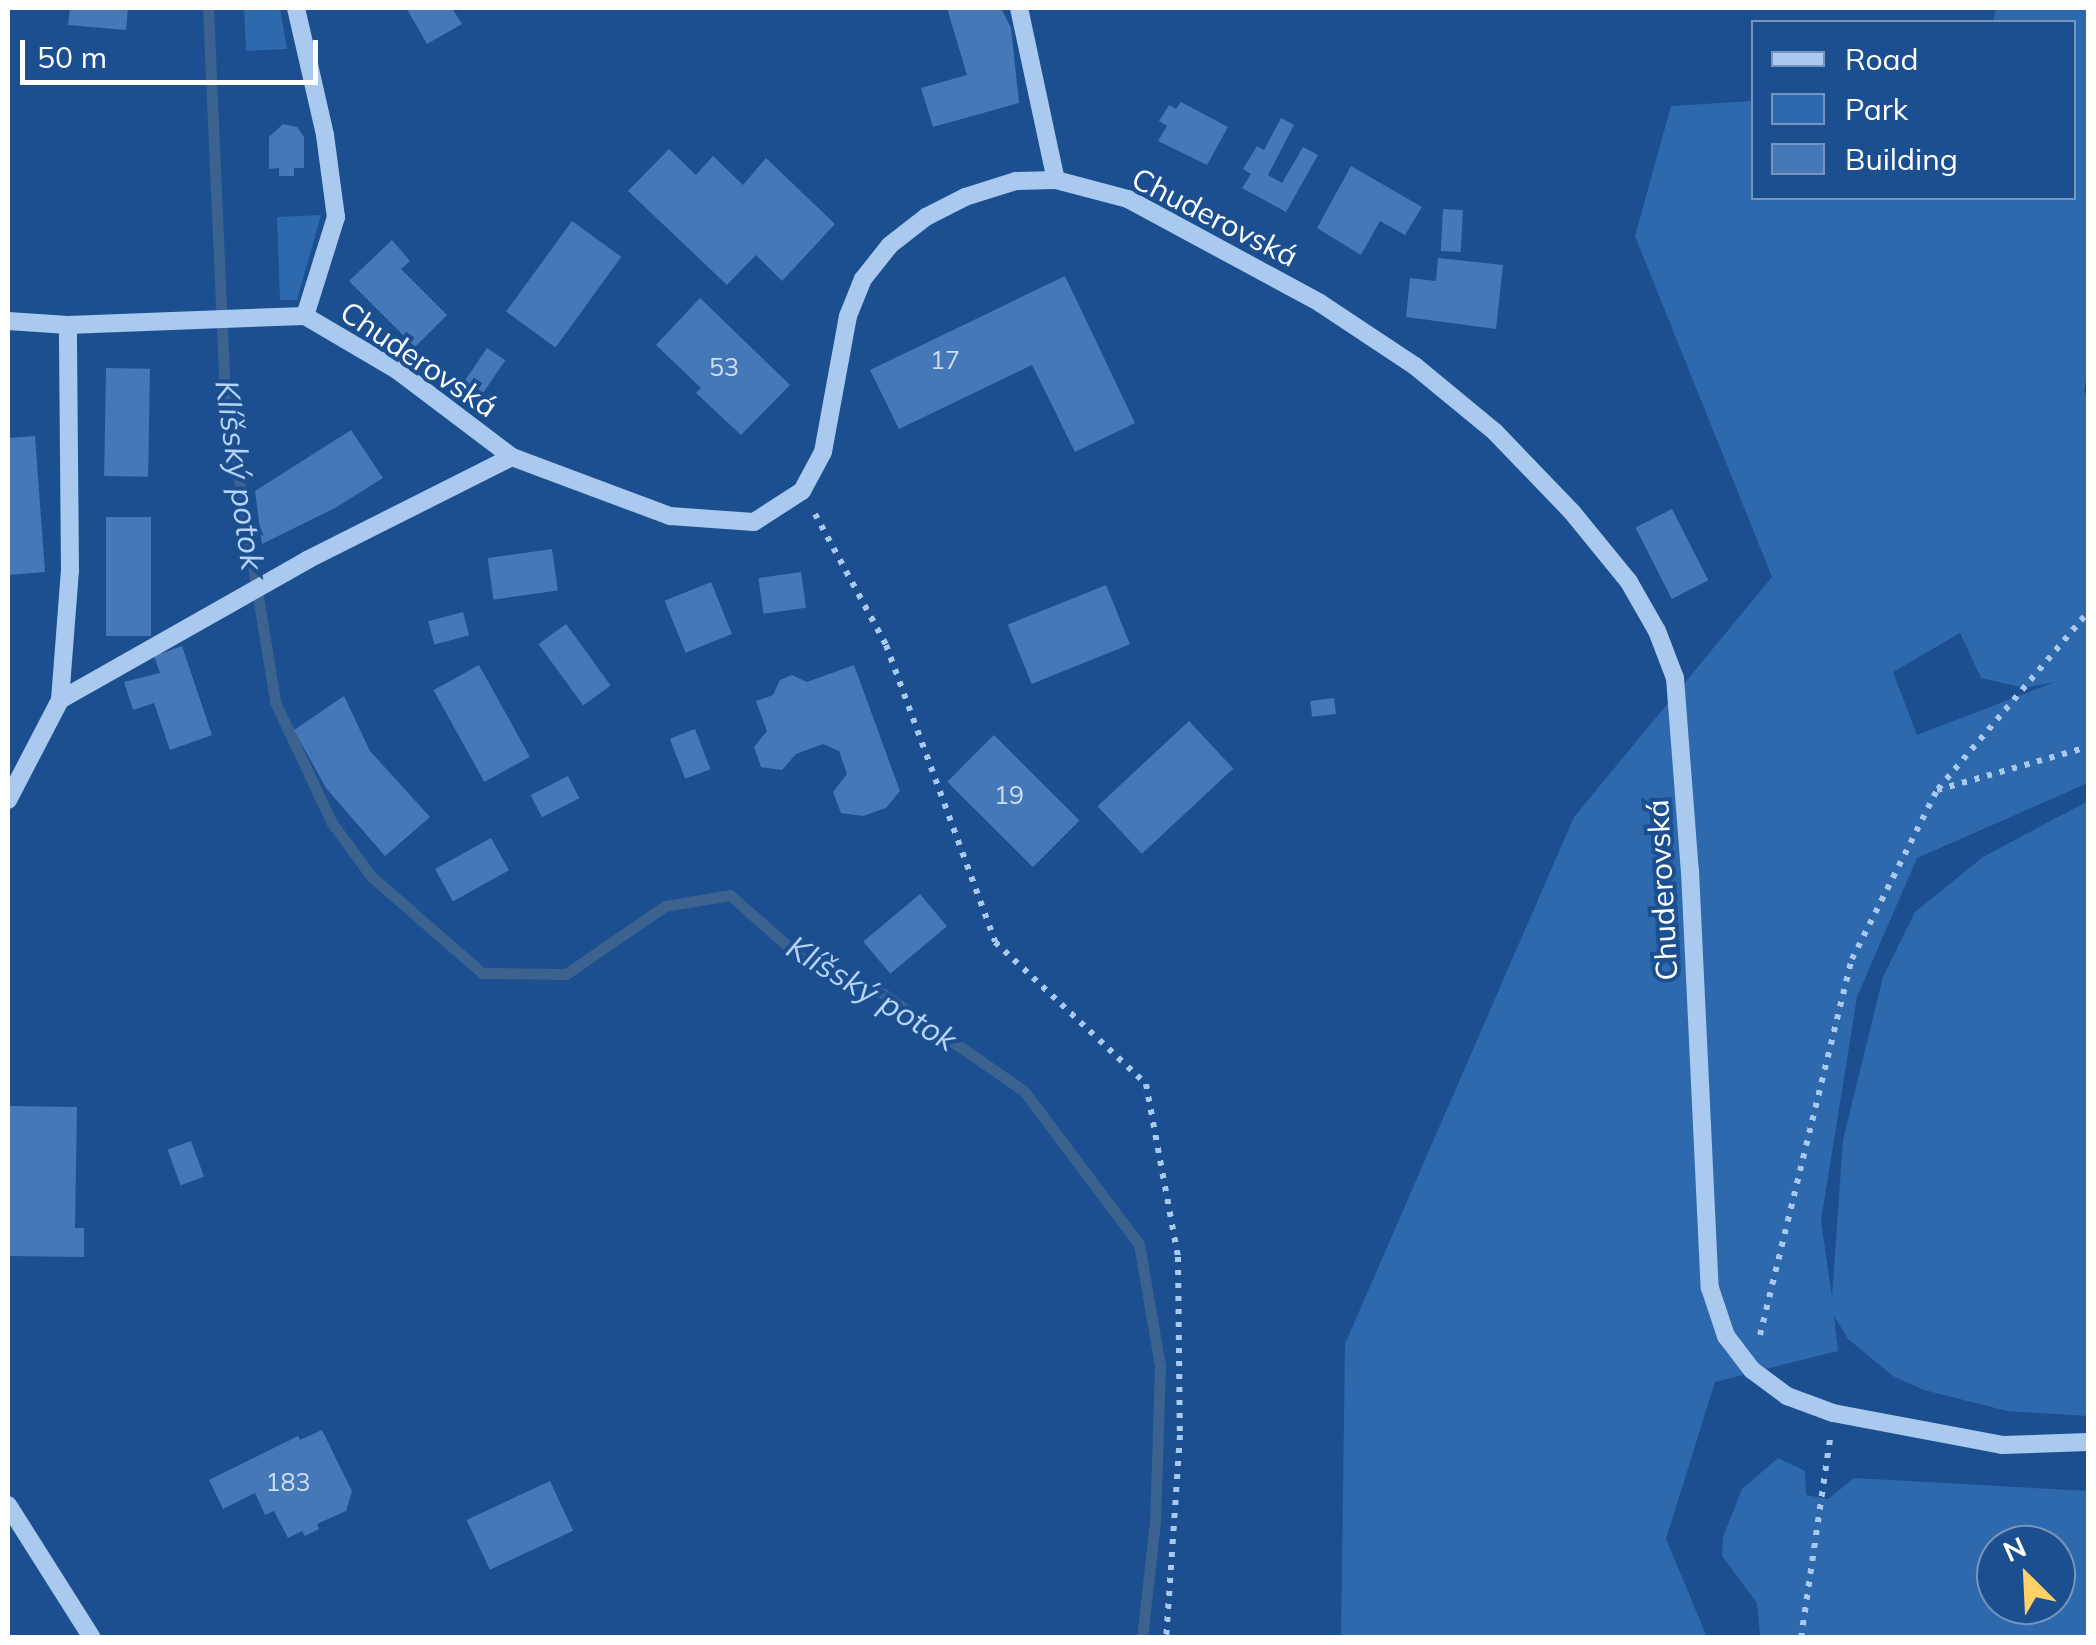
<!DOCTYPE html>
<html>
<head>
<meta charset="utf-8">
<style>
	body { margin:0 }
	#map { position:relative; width:2096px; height:1645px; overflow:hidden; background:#1b4f8f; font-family:Mulish,sans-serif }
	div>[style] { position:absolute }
	.green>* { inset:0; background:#2e69ad }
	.stream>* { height:11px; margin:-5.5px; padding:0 5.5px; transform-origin:5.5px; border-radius:5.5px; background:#3c6290 }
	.building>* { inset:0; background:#4478b7; transform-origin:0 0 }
	.path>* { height:6px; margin-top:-3px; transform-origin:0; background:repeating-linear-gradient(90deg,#a9c9ee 0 5px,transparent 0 13px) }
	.minor>* { height:18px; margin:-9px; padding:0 9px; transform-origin:9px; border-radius:9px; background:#a9c9ee }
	span { translate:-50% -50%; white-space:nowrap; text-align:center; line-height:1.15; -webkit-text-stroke:8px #1b4f8f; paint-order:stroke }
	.number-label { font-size:25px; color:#d0dded }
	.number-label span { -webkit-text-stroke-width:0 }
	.street-label { font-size:30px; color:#fff }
	.water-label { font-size:32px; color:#b5d3f5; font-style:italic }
	.frame { position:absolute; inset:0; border:10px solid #fff; pointer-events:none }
	.legend { position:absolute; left:1751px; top:20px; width:325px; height:180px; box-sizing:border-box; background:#1b4f8f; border:2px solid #7695bc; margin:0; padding:12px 18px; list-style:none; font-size:30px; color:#fff }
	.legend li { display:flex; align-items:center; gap:20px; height:50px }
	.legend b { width:50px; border:2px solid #7695bc }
	.north { position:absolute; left:1976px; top:1525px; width:100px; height:100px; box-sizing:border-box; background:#1b4f8f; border:2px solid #7695bc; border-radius:50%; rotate:336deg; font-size:28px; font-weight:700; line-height:40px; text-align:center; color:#fff }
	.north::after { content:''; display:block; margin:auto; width:35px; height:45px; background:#ffd166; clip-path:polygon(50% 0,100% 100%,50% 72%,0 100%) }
	.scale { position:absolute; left:20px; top:40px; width:298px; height:45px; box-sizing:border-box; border:5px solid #fff; border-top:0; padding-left:12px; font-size:30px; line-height:35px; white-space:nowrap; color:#fff; -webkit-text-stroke:8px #1b4f8f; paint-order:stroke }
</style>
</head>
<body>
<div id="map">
	<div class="green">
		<div style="clip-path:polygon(244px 8px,280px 8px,287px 49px,246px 51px)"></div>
		<div style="clip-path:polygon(evenodd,1996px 8px,2088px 8px,2088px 366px,2084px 392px,2088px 396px,2088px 783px,1917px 858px,1857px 997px,1821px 1221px,1832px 1297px,1843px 1140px,1883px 977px,1915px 912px,1983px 857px,2088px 801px,2088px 1416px,2007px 1411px,1924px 1390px,1893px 1376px,1848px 1339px,1834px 1316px,1838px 1351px,1715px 1382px,1666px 1539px,1707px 1637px,1341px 1638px,1345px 1344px,1574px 817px,1772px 577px,1635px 236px,1671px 106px,1753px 101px,1754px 198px,2074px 198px,2074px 22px,1993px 22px,1996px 8px,1960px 633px,1981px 678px,2025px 688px,2055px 682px,1917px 735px,1893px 672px,1960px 633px)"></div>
		<div style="clip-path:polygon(321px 215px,297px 300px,280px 300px,277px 217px)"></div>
		<div style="clip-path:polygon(evenodd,1778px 1458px,1805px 1471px,1806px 1495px,1828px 1499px,1854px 1478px,2088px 1491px,2088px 1637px,1760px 1637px,1757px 1603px,1722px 1556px,1723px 1537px,1742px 1489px,1778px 1458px,2056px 1545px,2056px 1605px,1996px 1605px,1996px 1545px,2056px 1545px)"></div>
	</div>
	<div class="stream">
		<div style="left:208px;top:8px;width:387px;rotate:87.5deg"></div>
		<div style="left:225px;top:395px;width:311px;rotate:80.7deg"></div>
		<div style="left:275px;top:702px;width:134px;rotate:64.8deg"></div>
		<div style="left:332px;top:823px;width:67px;rotate:53.5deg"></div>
		<div style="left:372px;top:877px;width:146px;rotate:41.1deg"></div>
		<div style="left:482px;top:973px;width:84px;rotate:0.7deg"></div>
		<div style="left:566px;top:974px;width:120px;rotate:-34.5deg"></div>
		<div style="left:665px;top:906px;width:66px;rotate:-9.6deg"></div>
		<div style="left:730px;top:895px;width:94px;rotate:41.5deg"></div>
		<div style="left:800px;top:957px;width:90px;rotate:23.7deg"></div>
		<div style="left:882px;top:993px;width:173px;rotate:34.6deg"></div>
		<div style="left:1024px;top:1091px;width:191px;rotate:53.1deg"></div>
		<div style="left:1139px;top:1244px;width:124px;rotate:80.2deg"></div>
		<div style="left:1160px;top:1366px;width:156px;rotate:91.8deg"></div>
		<div style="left:1155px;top:1522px;width:117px;rotate:96.4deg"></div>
	</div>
	<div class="building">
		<div style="clip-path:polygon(70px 8px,128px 8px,126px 30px,68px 25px)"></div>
		<div style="clip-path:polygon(413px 8px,452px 8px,462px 24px,427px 44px,408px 11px)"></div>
		<div style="clip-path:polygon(947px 8px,1001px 8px,1011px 28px,1019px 103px,933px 127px,921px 88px,967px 75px)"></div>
		<div style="clip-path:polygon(1181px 102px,1228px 127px,1207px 165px,1158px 141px,1167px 126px,1159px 121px,1169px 105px,1176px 109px)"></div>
		<div style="clip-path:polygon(1281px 118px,1294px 125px,1268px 175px,1282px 183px,1303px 147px,1318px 155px,1286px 212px,1242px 188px,1251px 174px,1243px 169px,1257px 146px,1264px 150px)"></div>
		<div style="clip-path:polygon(283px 124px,297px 127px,304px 137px,304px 168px,294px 168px,294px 176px,279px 176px,279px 168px,269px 169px,269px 137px)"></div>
		<div style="clip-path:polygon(669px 149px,696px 175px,713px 156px,743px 185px,766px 158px,835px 224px,782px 281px,756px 255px,727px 285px,628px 191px)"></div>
		<div style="clip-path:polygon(1351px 166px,1422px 207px,1405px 235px,1380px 221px,1361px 255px,1317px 228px)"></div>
		<div style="left:1443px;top:209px;width:20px;height:42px;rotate:3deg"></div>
		<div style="left:572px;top:221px;width:61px;height:112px;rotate:36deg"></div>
		<div style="clip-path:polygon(392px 240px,410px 261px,401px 269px,447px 315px,415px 347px,349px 281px)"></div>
		<div style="clip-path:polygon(1438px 258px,1503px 265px,1496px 329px,1406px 317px,1410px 278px,1436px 281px)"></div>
		<div style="clip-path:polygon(1065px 276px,1135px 423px,1075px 452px,1032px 365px,899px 429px,870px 370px)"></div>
		<div style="clip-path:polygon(700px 298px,790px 385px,741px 435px,696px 393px,701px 388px,656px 345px)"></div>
		<div style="left:487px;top:348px;width:22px;height:42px;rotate:34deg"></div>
		<div style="left:106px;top:368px;width:44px;height:108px;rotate:1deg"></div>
		<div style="clip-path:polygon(351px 430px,383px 478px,335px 508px,262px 544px,255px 491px)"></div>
		<div style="clip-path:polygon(35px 436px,45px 572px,8px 575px,8px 438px)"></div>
		<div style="left:1672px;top:509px;width:80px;height:41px;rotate:63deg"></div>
		<div style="left:151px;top:517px;width:119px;height:45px;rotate:90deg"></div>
		<div style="left:552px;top:549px;width:42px;height:65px;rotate:82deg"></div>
		<div style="left:801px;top:572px;width:36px;height:43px;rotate:82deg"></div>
		<div style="left:711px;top:582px;width:56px;height:50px;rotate:68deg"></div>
		<div style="left:1106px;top:585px;width:64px;height:106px;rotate:68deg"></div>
		<div style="left:463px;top:612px;width:24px;height:36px;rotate:75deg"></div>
		<div style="left:566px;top:624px;width:76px;height:34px;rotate:54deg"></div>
		<div style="clip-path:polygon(182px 646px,212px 735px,170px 750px,154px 703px,133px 710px,124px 682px,160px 673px,154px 656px)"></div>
		<div style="left:479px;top:665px;width:105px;height:52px;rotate:61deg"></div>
		<div style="clip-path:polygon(854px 665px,900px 791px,886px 808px,863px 816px,841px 813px,833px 792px,847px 774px,839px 751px,823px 744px,796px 754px,782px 770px,761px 767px,754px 747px,767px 731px,756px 701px,773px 695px,780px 680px,792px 675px,807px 682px)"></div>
		<div style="clip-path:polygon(344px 696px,370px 751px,430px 817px,385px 856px,326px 788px,294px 730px)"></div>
		<div style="left:1334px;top:698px;width:16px;height:24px;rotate:83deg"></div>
		<div style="left:1189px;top:721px;width:65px;height:125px;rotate:47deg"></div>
		<div style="left:695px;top:729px;width:43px;height:27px;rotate:69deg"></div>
		<div style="left:994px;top:735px;width:121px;height:66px;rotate:45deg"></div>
		<div style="left:568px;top:776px;width:25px;height:42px;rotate:63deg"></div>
		<div style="left:491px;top:838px;width:37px;height:64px;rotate:61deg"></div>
		<div style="left:920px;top:894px;width:42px;height:74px;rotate:50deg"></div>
		<div style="clip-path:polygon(8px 1106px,77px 1107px,75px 1228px,84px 1228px,84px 1257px,8px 1256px)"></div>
		<div style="left:191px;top:1141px;width:38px;height:25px;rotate:70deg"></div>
		<div style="clip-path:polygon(322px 1430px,352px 1491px,346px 1511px,317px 1524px,319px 1529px,305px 1536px,302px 1531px,288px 1538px,274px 1511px,265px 1515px,255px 1493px,223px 1509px,209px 1480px,298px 1436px,300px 1440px)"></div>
		<div style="left:550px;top:1481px;width:55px;height:92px;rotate:65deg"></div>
	</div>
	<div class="path">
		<div style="left:815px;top:514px;width:149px;rotate:61.5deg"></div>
		<div style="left:886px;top:645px;width:316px;rotate:69.8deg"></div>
		<div style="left:995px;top:942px;width:207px;rotate:43.2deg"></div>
		<div style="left:1146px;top:1084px;width:176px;rotate:79.5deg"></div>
		<div style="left:1178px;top:1257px;width:178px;rotate:89.4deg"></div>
		<div style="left:1180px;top:1435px;width:203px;rotate:93.9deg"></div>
		<div style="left:1938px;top:789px;width:232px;rotate:-49.7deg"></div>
		<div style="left:1760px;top:1335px;width:387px;rotate:-76.3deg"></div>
		<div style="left:1852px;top:959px;width:189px;rotate:-63.3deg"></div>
		<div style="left:1937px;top:790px;width:157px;rotate:-15.9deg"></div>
		<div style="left:1801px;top:1638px;width:201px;rotate:-81.7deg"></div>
	</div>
	<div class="minor">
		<div style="left:296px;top:8px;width:130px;rotate:77.1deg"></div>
		<div style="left:325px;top:135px;width:83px;rotate:82.4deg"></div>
		<div style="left:336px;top:217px;width:104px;rotate:107.4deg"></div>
		<div style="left:1019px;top:8px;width:176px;rotate:77.9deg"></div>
		<div style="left:8px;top:321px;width:60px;rotate:3.8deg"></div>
		<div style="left:68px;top:325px;width:237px;rotate:-2.2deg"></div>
		<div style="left:305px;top:316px;width:107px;rotate:30.4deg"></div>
		<div style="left:397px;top:370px;width:144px;rotate:37.1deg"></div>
		<div style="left:512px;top:457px;width:169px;rotate:20.5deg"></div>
		<div style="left:670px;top:516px;width:84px;rotate:4.1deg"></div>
		<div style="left:754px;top:522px;width:57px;rotate:-32.9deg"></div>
		<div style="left:802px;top:491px;width:44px;rotate:-61.7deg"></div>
		<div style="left:823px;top:452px;width:138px;rotate:-79.6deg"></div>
		<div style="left:848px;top:316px;width:40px;rotate:-68deg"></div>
		<div style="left:863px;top:279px;width:43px;rotate:-51.5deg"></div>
		<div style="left:890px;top:245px;width:46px;rotate:-37.9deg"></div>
		<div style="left:926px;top:217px;width:44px;rotate:-27.1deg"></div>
		<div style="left:965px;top:197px;width:53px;rotate:-17.4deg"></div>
		<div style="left:1016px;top:181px;width:40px;rotate:-1.4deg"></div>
		<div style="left:1056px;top:180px;width:74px;rotate:14.8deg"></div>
		<div style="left:1128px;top:199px;width:218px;rotate:28.4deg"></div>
		<div style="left:1320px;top:303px;width:114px;rotate:33.6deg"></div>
		<div style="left:1415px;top:366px;width:104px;rotate:39.5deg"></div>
		<div style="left:1495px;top:432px;width:111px;rotate:46.1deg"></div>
		<div style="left:1572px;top:512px;width:90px;rotate:50.8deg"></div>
		<div style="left:1629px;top:582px;width:56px;rotate:60.3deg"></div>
		<div style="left:1657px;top:631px;width:50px;rotate:69deg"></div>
		<div style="left:1675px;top:678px;width:194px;rotate:85.6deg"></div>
		<div style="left:1690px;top:871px;width:417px;rotate:87.3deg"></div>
		<div style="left:1710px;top:1288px;width:51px;rotate:71.6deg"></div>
		<div style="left:1726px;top:1336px;width:43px;rotate:52.6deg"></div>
		<div style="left:1752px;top:1370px;width:44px;rotate:36.6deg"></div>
		<div style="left:1787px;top:1396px;width:49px;rotate:20.3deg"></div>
		<div style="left:1833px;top:1413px;width:172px;rotate:10.7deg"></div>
		<div style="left:2002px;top:1445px;width:86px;rotate:-2deg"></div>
		<div style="left:60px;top:700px;width:284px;rotate:-29.5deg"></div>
		<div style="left:307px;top:560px;width:229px;rotate:-26.7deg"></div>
		<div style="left:8px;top:800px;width:113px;rotate:-62.5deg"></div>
		<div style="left:60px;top:700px;width:129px;rotate:-85.6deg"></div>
		<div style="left:70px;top:571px;width:246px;rotate:-90.5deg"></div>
		<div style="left:8px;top:1505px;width:157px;rotate:57.7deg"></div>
	</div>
	<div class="number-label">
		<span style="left:945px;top:360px">17</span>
		<span style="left:724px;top:367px">53</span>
		<span style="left:1009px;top:795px">19</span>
		<span style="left:288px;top:1482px">183</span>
	</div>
	<div class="street-label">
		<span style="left:1215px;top:217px;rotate:27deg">Chuderovská</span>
		<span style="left:419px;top:359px;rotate:34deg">Chuderovská</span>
		<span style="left:1662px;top:890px;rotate:-93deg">Chuderovská</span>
	</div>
	<div class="water-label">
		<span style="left:240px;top:475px;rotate:82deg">Klíšský potok</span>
		<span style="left:872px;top:993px;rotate:31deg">Klíšský potok</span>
	</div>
	<div class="frame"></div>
	<ul class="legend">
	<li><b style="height:12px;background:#a9c9ee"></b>Road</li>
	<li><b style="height:28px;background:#2e69ad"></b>Park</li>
	<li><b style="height:28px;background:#4478b7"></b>Building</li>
	</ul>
	<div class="north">N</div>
	<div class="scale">50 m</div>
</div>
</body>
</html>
